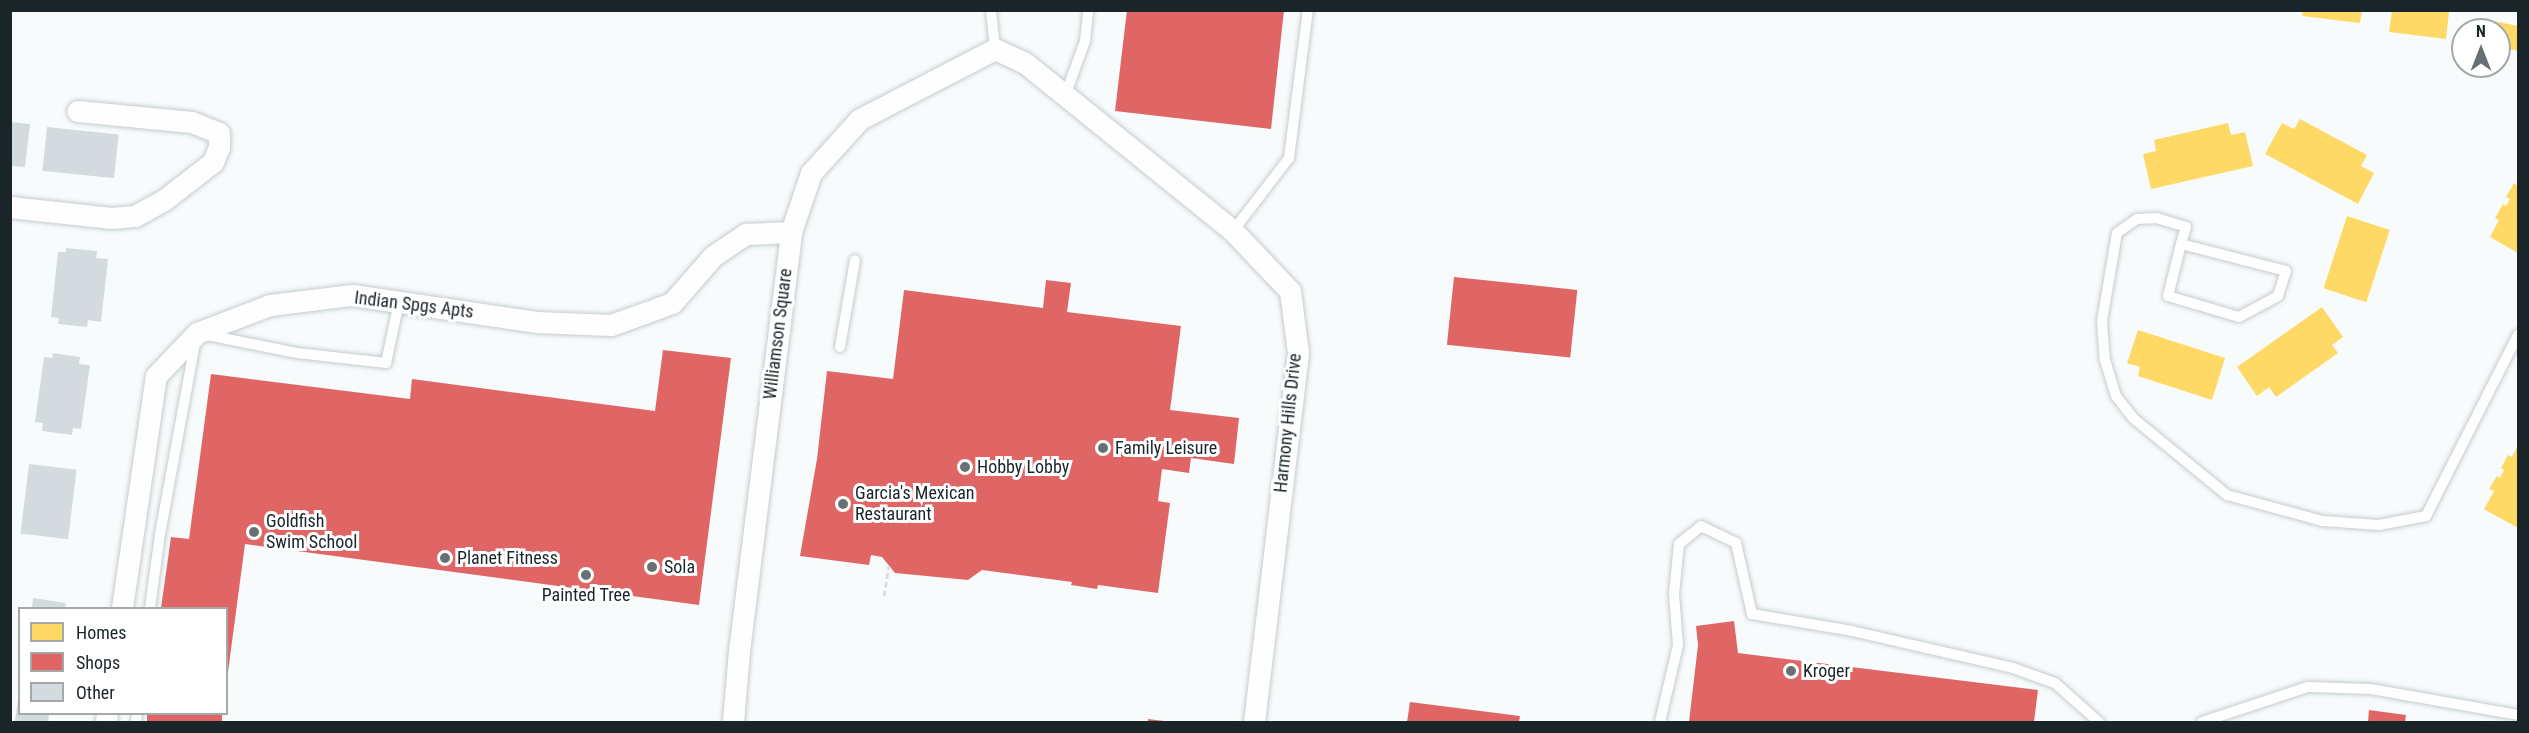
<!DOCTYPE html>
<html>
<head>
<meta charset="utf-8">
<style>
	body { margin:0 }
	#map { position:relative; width:2529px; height:733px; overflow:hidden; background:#f8fbfc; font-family:"Roboto Condensed",sans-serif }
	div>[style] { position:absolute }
	.homes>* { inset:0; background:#ffd966; transform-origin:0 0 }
	.shops>* { inset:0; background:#e06666; transform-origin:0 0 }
	.building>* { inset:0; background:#d4dbde; transform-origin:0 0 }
	.path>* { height:3px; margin-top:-1.5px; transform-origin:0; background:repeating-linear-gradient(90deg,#dddedf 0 6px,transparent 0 9px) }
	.roads { filter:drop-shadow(0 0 2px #c5cccf) drop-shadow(0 0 2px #c5cccf) }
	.service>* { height:10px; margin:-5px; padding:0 5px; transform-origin:5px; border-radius:5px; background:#fefeff }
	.minor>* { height:21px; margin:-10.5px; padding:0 10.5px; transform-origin:10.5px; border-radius:10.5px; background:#fefeff }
	.dots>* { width:16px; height:16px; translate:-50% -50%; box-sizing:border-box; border:3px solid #fff; border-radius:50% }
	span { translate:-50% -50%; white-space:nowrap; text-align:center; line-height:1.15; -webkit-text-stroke:6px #fff; paint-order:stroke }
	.street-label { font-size:18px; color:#192529 }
	.poi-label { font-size:18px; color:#192529 }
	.left { translate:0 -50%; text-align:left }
	.frame { position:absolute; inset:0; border:12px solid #192529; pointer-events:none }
	.legend { position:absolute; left:18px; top:607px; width:210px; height:108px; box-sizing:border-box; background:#fff; border:2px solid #a3a8a9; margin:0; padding:8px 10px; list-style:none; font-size:18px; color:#192529 }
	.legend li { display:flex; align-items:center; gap:12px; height:30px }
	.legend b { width:30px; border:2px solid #a3a8a9 }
	.north { position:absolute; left:2451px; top:18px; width:60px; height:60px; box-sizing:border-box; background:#fff; border:2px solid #a3a8a9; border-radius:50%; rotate:0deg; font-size:16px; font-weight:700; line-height:24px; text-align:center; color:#192529 }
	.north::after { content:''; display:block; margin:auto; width:21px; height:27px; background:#677073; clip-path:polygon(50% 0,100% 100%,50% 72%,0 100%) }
</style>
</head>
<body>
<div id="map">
	<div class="homes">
		<div style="clip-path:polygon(2303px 10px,2362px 10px,2360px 23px,2302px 16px)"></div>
		<div style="clip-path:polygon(2392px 10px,2449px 12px,2446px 39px,2389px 32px)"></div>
		<div style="clip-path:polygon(2489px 20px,2518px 26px,2518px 51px,2499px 47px,2499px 30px,2487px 30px)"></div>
		<div style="clip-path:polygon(2300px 119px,2367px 155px,2361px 166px,2374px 173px,2358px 204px,2265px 154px,2282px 123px,2294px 129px)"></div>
		<div style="clip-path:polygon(2228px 123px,2231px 135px,2245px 132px,2253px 166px,2151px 189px,2143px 154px,2156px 151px,2154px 140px)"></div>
		<div style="clip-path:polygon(2514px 183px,2518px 186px,2518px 253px,2490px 237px,2499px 220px,2495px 218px,2503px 204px,2506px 206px,2510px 199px,2506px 197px)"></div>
		<div style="left:2347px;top:216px;width:45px;height:76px;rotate:18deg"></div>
		<div style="clip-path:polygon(2322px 307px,2343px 337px,2332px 345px,2338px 353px,2276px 397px,2269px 387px,2257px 396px,2237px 367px)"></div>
		<div style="clip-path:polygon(2138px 330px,2225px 358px,2212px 400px,2138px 376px,2140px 367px,2127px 363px)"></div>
		<div style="clip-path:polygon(2518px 445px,2518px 528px,2484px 509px,2494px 491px,2489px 489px,2497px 476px,2500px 478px,2504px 470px,2501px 468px,2508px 455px,2512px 457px)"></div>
	</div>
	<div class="shops">
		<div style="clip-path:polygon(1127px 10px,1284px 10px,1271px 129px,1115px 111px)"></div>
		<div style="left:1454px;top:277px;width:124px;height:68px;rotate:6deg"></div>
		<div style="clip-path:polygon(1046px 280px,1071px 283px,1067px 312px,1181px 326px,1170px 410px,1239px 418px,1234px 464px,1191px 458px,1189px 473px,1162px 469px,1158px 501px,1170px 503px,1158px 593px,1098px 585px,1097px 589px,1071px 585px,1072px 582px,982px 570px,968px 580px,895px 573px,882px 557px,871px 555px,869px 565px,800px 556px,817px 459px,827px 371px,893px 379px,904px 290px,1043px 308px)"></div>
		<div style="clip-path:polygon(663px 350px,731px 358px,699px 605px,245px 544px,228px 672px,226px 608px,161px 608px,171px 537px,189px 539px,211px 374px,410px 399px,412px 379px,655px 411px)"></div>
		<div style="clip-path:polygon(1734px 621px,1738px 653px,2038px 690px,2034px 722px,1689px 722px,1698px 645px,1696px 626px)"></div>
		<div style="clip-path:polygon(1410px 702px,1520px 716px,1519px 722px,1407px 722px)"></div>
		<div style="clip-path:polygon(2369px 710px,2406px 715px,2405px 722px,2368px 722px)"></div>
		<div style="left:147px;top:714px;width:75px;height:8px"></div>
		<div style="clip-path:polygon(1148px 719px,1164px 721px,1164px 722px,1148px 722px)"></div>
	</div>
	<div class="building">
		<div style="clip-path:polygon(10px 122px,30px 124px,25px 167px,10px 166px)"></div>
		<div style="left:47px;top:127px;width:72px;height:44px;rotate:6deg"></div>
		<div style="clip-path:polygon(66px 248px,97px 251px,96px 258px,108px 259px,101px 322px,88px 320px,87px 327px,58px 324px,59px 318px,51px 317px,58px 252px,66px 252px)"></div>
		<div style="clip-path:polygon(53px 353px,80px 357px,79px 364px,90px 365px,81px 429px,73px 428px,72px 435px,42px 431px,43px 423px,35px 422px,44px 357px,52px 358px)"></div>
		<div style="left:29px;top:464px;width:48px;height:70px;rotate:7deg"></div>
		<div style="clip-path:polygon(33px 598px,66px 603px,65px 608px,32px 608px)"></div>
		<div style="clip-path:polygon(18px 699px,20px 714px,49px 714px,48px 722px,15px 721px)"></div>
	</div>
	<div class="path">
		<div style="left:884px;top:596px;width:31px;rotate:-81deg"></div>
	</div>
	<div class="roads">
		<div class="service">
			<div style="left:991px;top:10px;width:39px;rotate:84deg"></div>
			<div style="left:1065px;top:96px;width:59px;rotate:-70deg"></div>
			<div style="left:1085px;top:41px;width:31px;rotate:-84deg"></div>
			<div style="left:1233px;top:231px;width:92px;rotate:-52.5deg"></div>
			<div style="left:1289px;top:158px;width:149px;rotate:-82.7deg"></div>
			<div style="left:2181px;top:244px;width:108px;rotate:14.4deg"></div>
			<div style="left:2286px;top:271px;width:26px;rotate:108deg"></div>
			<div style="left:2278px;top:296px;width:44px;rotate:151.7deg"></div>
			<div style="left:2239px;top:317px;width:74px;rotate:-163.5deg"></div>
			<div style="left:2168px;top:296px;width:54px;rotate:-76deg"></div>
			<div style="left:2181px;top:244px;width:18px;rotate:-74deg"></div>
			<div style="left:2186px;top:227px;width:30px;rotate:-163deg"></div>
			<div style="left:2157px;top:218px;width:20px;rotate:177deg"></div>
			<div style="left:2137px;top:219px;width:24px;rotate:145deg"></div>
			<div style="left:2117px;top:233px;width:89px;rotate:99.7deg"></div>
			<div style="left:2102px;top:321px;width:39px;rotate:86deg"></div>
			<div style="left:2105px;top:360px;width:38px;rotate:73deg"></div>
			<div style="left:2116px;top:396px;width:28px;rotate:52deg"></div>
			<div style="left:2133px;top:418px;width:122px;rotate:39.3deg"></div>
			<div style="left:2227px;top:495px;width:99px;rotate:15.2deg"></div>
			<div style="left:2323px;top:521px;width:56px;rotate:4.1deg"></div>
			<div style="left:2379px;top:525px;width:48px;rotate:-10.8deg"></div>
			<div style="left:2426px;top:516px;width:203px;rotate:-63.1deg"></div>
			<div style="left:840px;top:347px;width:88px;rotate:-80.2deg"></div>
			<div style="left:150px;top:608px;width:75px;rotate:-82.3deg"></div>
			<div style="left:160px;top:534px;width:204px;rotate:-79.6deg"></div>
			<div style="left:197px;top:333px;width:102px;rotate:11.3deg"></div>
			<div style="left:297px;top:353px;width:90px;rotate:6.4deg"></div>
			<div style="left:386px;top:363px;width:62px;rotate:-78deg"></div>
			<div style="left:136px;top:722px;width:8px;rotate:-83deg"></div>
			<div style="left:1660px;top:722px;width:79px;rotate:-76.8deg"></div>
			<div style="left:1678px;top:645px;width:51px;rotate:-94.5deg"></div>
			<div style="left:1674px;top:594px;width:50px;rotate:-84.3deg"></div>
			<div style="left:1679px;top:544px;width:28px;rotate:-39deg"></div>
			<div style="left:1701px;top:526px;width:39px;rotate:26deg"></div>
			<div style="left:1736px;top:543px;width:73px;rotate:77.3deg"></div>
			<div style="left:1752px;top:614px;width:101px;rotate:9.6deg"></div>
			<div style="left:1852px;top:631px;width:165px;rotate:12.9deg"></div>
			<div style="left:2013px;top:668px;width:45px;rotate:19.7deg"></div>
			<div style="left:2055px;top:683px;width:59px;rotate:41.6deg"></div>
			<div style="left:2202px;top:722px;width:112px;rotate:-18.3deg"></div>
			<div style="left:2308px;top:687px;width:63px;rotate:1.8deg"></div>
			<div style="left:2371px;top:689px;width:149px;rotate:10deg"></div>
		</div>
		<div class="minor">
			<div style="left:10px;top:207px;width:102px;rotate:6.2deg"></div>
			<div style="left:111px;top:218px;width:24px;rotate:-5deg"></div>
			<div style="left:135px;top:216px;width:33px;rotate:-29deg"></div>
			<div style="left:164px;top:200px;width:62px;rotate:-37.8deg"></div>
			<div style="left:213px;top:162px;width:16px;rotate:-68deg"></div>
			<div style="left:219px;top:147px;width:14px;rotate:-90deg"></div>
			<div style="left:219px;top:133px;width:29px;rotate:-158deg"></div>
			<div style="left:192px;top:122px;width:115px;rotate:-174.5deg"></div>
			<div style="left:122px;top:608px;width:234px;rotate:-81.7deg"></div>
			<div style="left:156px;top:376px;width:59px;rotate:-46.4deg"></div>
			<div style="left:197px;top:333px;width:78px;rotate:-21deg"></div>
			<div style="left:270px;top:305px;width:83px;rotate:-7deg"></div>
			<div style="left:352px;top:295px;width:186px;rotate:8.3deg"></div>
			<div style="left:536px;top:322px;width:75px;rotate:2.3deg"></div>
			<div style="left:611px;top:325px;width:65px;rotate:-19.8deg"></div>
			<div style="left:672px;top:303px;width:62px;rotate:-48.9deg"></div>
			<div style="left:713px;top:256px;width:40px;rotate:-34deg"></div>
			<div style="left:746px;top:234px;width:45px;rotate:-2.5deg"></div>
			<div style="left:106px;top:722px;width:8px;rotate:-83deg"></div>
			<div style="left:733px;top:722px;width:71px;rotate:-85.2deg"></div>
			<div style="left:739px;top:651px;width:422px;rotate:-82.9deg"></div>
			<div style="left:791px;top:232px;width:62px;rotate:-71.3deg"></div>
			<div style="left:811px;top:173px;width:73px;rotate:-47.8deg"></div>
			<div style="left:860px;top:119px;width:152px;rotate:-27.4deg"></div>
			<div style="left:995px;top:49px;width:33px;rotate:25deg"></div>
			<div style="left:1025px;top:63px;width:267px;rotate:38.9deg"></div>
			<div style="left:1233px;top:231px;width:83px;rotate:46.5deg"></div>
			<div style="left:1290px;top:291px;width:63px;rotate:82.6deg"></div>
			<div style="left:1298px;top:353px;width:372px;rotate:96.8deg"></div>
		</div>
	</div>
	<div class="dots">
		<div style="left:1103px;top:448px;background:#677073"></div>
		<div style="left:965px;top:467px;background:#677073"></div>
		<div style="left:843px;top:504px;background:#677073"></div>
		<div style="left:254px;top:532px;background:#677073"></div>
		<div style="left:445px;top:558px;background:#677073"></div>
		<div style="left:652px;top:567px;background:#677073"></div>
		<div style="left:586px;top:575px;background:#677073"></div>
		<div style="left:1791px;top:671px;background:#677073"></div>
	</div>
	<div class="street-label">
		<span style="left:414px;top:305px;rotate:7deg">Indian Spgs Apts</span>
		<span style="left:778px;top:334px;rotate:-83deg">Williamson Square</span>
		<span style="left:1288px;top:423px;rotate:-84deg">Harmony Hills Drive</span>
	</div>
	<div class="poi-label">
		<span class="left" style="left:1115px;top:448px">Family Leisure</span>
		<span class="left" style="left:977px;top:467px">Hobby Lobby</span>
		<span class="left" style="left:855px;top:504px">Garcia's Mexican<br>Restaurant</span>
		<span class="left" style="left:266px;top:532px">Goldfish<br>Swim School</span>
		<span class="left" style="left:457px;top:558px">Planet Fitness</span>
		<span class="left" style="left:664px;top:567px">Sola</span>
		<span style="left:586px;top:595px">Painted Tree</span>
		<span class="left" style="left:1803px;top:671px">Kroger</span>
	</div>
	<div class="frame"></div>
	<ul class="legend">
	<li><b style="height:16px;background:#ffd966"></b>Homes</li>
	<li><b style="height:16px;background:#e06666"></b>Shops</li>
	<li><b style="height:16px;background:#d4dbde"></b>Other</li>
	</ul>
	<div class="north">N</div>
</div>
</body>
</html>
